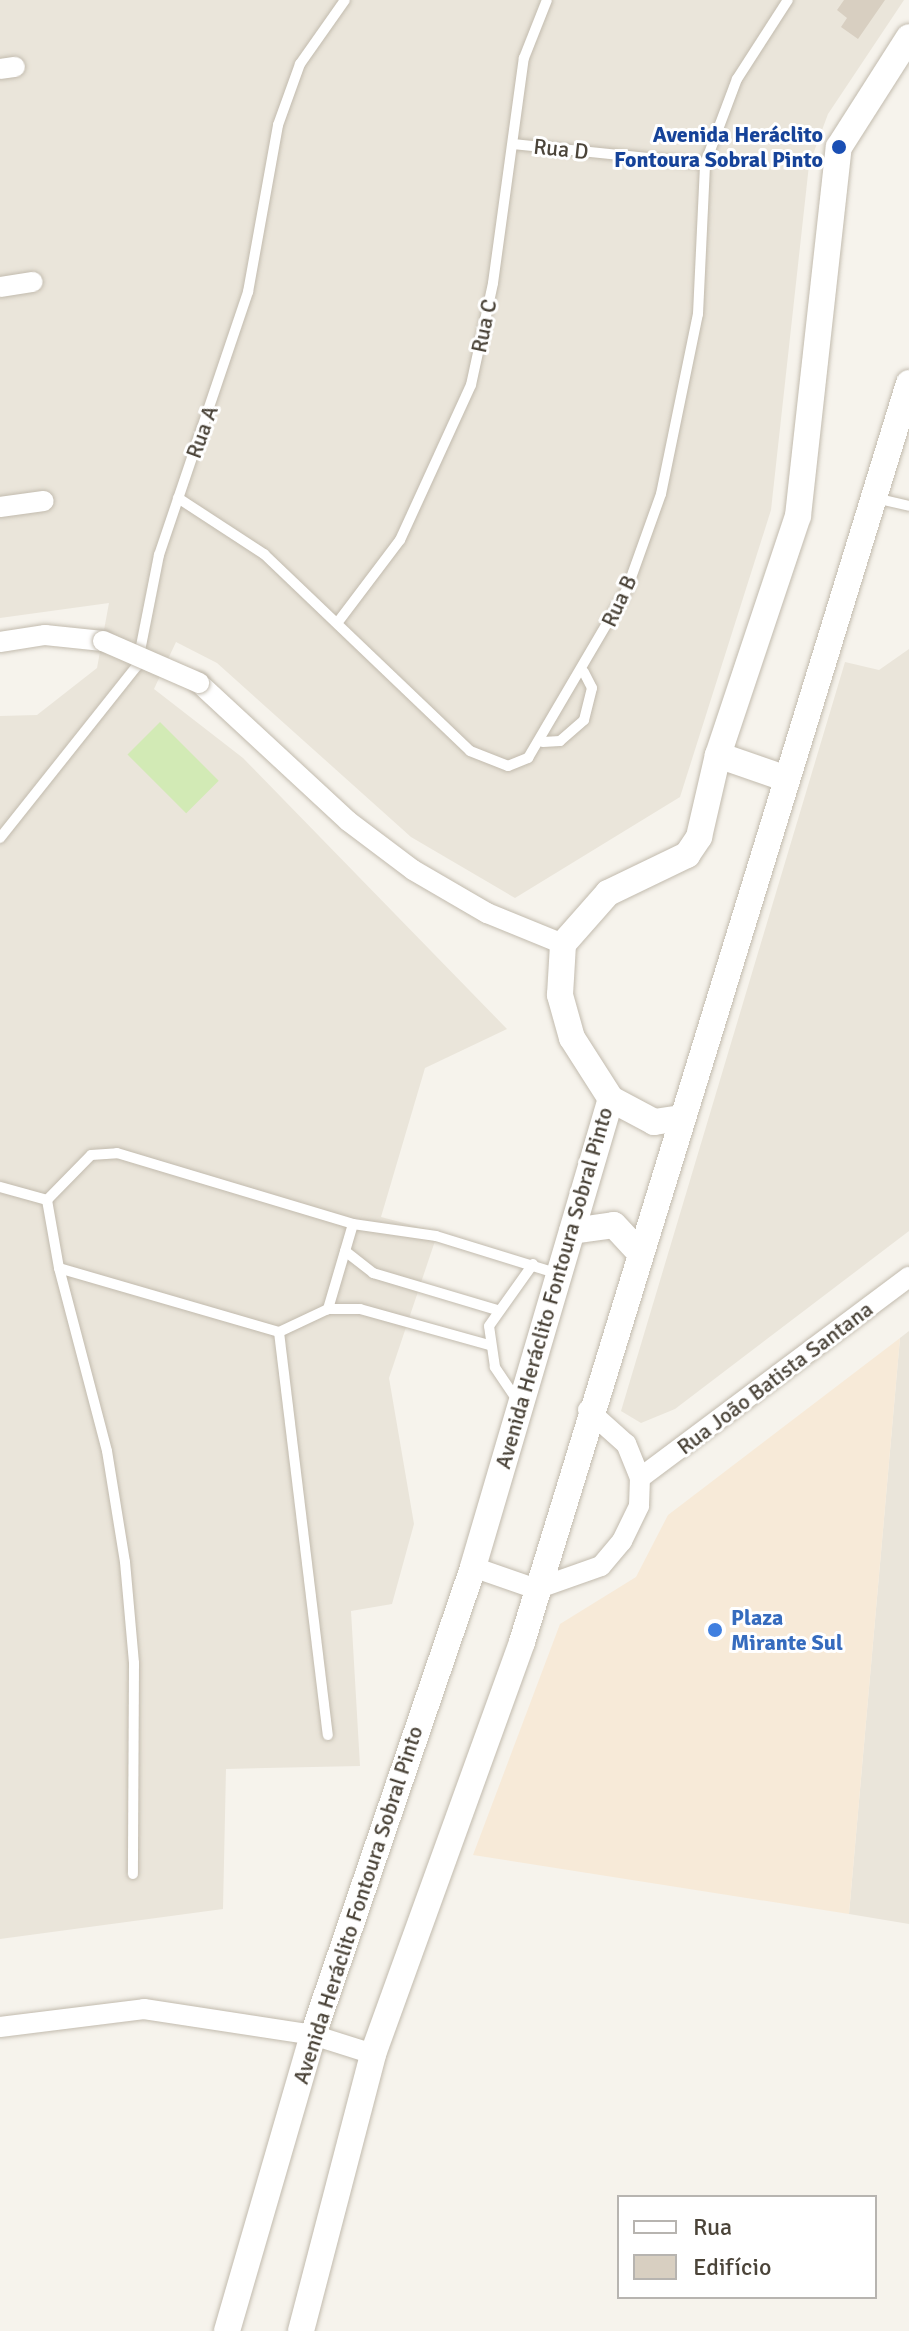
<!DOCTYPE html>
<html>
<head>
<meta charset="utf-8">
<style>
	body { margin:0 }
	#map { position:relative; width:909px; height:2331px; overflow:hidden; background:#f6f3ec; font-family:Signika,sans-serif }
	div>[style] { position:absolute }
	.residential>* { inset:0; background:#eae5da }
	.commercial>* { inset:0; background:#f7ead8 }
	.green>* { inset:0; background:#d2eab5; transform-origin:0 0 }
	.building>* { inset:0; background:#d8cfc1 }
	.roads { filter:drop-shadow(0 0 2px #c2bbae) drop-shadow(0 0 2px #c2bbae) }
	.service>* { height:10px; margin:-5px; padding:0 5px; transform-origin:5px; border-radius:5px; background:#fff }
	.minor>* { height:20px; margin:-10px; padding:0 10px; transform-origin:10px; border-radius:10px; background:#fff }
	.tertiary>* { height:26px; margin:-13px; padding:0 13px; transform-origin:13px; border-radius:13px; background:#fff }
	.bridges { filter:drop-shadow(0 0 2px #c2bbae) drop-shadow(0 0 2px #c2bbae) }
	.minor-bridge>* { height:20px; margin:-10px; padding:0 10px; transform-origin:10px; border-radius:10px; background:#fff }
	.dots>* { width:22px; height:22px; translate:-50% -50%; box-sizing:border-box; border:4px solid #fff; border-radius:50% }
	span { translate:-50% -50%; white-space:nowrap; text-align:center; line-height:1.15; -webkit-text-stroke:6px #fff; paint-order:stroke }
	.transit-label { font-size:22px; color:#164399; font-weight:700 }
	.right { translate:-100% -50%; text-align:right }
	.street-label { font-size:22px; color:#4b4439 }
	.shop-label { font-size:22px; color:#366cbe; font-weight:700 }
	.left { translate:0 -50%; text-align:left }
	.legend { position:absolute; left:617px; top:2195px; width:260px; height:104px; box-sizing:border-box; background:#fff; border:2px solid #b7b4b0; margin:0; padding:10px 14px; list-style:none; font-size:24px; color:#4b4439 }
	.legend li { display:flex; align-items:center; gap:16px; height:40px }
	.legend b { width:40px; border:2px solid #b7b4b0 }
</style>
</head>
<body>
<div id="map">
	<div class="residential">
		<div style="clip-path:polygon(0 0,904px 0,828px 114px,809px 165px,771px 510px,680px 797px,515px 898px,411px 837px,217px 663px,176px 642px,154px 689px,243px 758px,507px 1029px,425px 1068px,381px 1217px,438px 1232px,389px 1378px,414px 1524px,392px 1604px,351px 1611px,360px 1766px,226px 1769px,223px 1909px,0 1939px,0 716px,37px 715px,97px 668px,109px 603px,0 618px)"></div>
		<div style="clip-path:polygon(909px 649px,909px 1231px,675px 1409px,641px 1423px,621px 1411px,845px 662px,879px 670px)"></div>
		<div style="clip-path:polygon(909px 1331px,909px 1924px,849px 1914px,900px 1338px)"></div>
	</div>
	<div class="commercial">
		<div style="clip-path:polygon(900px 1338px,849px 1914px,473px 1855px,560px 1624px,636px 1577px,668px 1515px)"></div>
	</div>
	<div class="green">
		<div style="left:160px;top:722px;width:83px;height:46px;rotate:45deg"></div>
	</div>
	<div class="building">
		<div style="clip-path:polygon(844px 0,885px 0,858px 39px,841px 27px,847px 18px,837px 10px)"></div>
	</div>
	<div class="roads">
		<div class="service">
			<div style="left:513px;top:144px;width:193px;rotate:5.9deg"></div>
			<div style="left:178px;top:498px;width:103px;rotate:33.1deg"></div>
			<div style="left:264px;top:554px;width:285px;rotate:43.7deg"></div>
			<div style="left:470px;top:751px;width:41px;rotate:21.5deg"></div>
			<div style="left:508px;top:766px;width:22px;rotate:-22deg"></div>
			<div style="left:528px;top:758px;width:196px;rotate:-59.6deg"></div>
			<div style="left:627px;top:589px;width:101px;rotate:-70.3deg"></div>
			<div style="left:661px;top:494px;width:184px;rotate:-78.4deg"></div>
			<div style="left:698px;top:314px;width:150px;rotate:-87.3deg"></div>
			<div style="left:705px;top:164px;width:91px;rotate:-69.4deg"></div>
			<div style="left:737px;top:79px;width:94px;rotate:-57.2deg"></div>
			<div style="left:875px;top:498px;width:35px;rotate:13deg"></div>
			<div style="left:338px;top:622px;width:103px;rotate:-52.9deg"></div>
			<div style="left:400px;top:540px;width:170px;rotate:-65.4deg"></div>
			<div style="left:471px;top:385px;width:104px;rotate:-77.8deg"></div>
			<div style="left:493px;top:283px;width:227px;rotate:-82.2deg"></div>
			<div style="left:524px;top:58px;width:62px;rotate:-68.4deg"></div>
			<div style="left:543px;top:742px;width:17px;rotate:-3deg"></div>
			<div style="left:560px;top:741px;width:32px;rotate:-41deg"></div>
			<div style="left:584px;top:720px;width:33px;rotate:-76deg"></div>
			<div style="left:592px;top:688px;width:18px;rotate:-117deg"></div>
			<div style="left:0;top:838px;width:220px;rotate:-51.5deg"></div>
			<div style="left:137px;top:666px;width:113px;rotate:-78.8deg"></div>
			<div style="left:159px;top:555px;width:278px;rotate:-71.3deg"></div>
			<div style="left:248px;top:292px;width:170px;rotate:-79.8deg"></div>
			<div style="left:278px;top:125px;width:65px;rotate:-70.2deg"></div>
			<div style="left:300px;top:64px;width:78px;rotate:-54.9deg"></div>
			<div style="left:0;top:1187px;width:49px;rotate:15.5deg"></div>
			<div style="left:353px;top:1224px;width:89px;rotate:106.4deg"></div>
			<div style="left:328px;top:1309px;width:54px;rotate:154.9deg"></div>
			<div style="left:279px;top:1332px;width:229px;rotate:-163.8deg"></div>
			<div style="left:59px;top:1268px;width:69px;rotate:-100deg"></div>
			<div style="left:47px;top:1200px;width:63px;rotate:-45.6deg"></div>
			<div style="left:91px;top:1155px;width:26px;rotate:-4deg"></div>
			<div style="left:117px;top:1153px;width:246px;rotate:16.7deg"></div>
			<div style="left:353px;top:1224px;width:84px;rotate:8.2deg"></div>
			<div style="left:436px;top:1236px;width:129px;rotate:17.2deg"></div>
			<div style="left:345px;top:1251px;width:36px;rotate:38deg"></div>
			<div style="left:373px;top:1273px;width:129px;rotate:16.6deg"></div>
			<div style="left:59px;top:1268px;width:189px;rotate:75.3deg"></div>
			<div style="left:107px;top:1451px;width:112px;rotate:80.8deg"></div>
			<div style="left:125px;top:1562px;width:101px;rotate:84.9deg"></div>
			<div style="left:134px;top:1663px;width:211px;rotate:90.3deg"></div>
			<div style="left:328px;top:1309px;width:32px"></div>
			<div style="left:360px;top:1309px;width:134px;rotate:15.6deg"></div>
			<div style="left:279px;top:1332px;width:406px;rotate:83.1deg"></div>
			<div style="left:517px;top:1400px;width:40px;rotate:-124deg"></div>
			<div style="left:495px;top:1367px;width:41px;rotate:-98.3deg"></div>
			<div style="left:489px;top:1326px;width:76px;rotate:-54.6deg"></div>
		</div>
		<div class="minor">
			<div style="left:0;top:69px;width:15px;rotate:-8deg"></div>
			<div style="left:0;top:287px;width:33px;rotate:-9deg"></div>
			<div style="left:0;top:507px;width:44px;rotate:-7.8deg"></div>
			<div style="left:0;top:642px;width:46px;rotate:-8.8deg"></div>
			<div style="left:45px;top:635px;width:58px;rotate:5.9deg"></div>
			<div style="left:199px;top:683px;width:203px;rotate:42.8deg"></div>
			<div style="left:348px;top:821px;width:81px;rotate:37deg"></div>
			<div style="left:413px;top:870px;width:86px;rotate:30.2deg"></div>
			<div style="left:487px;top:913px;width:82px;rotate:22.2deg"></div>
			<div style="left:640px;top:1478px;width:336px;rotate:-36.8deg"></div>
			<div style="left:473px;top:1567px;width:67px;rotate:19.2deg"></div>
			<div style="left:536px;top:1589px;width:69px;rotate:-19.5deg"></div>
			<div style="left:601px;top:1566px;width:33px;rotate:-50deg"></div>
			<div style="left:622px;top:1541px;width:39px;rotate:-64deg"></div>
			<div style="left:639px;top:1506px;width:28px;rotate:-88deg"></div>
			<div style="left:640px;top:1478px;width:37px;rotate:-112deg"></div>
			<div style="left:626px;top:1444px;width:51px;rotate:-138.2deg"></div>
			<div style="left:0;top:2027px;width:145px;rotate:-7.1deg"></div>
			<div style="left:144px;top:2009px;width:171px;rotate:8.7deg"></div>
			<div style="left:313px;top:2035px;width:63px;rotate:17.6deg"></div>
		</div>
		<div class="tertiary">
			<div style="left:718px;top:755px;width:70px;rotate:19.2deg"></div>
			<div style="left:611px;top:1099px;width:49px;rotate:28.1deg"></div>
			<div style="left:654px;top:1122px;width:27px;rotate:-8deg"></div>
			<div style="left:572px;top:1231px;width:42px;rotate:-8.1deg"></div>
			<div style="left:614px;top:1225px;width:37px;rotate:47deg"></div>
			<div style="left:227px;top:2331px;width:308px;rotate:-73.8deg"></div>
			<div style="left:313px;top:2035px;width:495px;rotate:-71.1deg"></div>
			<div style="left:473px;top:1567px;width:488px;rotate:-73.6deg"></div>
			<div style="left:611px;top:1099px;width:72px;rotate:-122.6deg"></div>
			<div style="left:572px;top:1038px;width:45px;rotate:-105.6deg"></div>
			<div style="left:560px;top:995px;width:51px;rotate:-86.6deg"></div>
			<div style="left:563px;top:944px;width:68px;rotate:-48.6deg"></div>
			<div style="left:608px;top:893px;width:88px;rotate:-25.7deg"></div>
			<div style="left:687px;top:855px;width:22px;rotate:-56deg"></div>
			<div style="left:699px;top:837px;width:84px;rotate:-77deg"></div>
			<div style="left:718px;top:755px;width:252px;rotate:-71.5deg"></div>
			<div style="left:798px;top:516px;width:371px;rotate:-83.7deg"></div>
			<div style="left:839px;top:147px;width:130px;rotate:-57.5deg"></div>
			<div style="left:301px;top:2331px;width:286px;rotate:-75.4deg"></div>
			<div style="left:373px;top:2054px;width:438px;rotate:-70.1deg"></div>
			<div style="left:522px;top:1642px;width:1317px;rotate:-72.91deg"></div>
		</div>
	</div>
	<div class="bridges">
		<div class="minor-bridge">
			<div style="left:103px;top:641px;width:105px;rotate:23.6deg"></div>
		</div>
	</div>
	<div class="dots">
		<div style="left:839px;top:147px;background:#1a4fb4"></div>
		<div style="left:715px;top:1630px;background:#3f7fe0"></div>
	</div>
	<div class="transit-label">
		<span class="right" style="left:823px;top:147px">Avenida Heráclito<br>Fontoura Sobral Pinto</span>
	</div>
	<div class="street-label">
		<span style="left:561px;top:149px;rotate:6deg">Rua D</span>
		<span style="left:484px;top:326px;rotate:-78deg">Rua C</span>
		<span style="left:202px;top:432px;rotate:-70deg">Rua A</span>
		<span style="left:619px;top:601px;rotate:-65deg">Rua B</span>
		<span style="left:554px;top:1288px;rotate:-74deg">Avenida Heráclito Fontoura Sobral Pinto</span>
		<span style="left:775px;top:1378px;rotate:-37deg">Rua João Batista Santana</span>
		<span style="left:358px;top:1905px;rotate:-72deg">Avenida Heráclito Fontoura Sobral Pinto</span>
	</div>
	<div class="shop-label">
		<span class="left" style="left:731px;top:1630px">Plaza<br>Mirante Sul</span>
	</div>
	<ul class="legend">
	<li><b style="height:10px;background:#fff"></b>Rua</li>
	<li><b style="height:22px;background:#d8cfc1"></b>Edifício</li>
	</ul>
</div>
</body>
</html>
